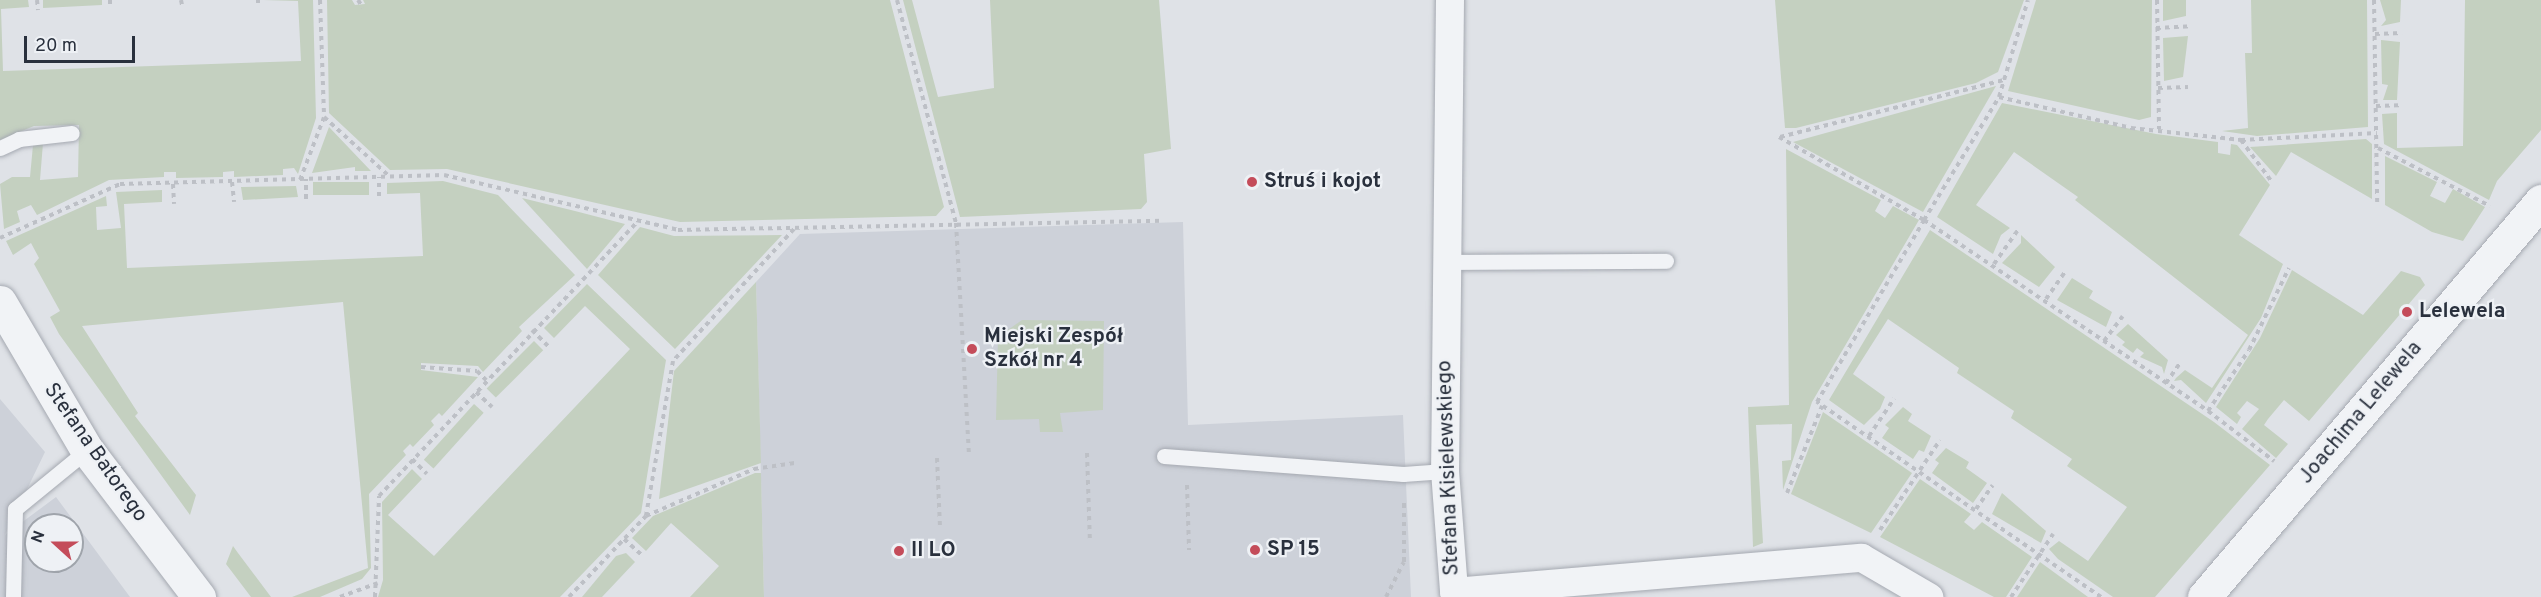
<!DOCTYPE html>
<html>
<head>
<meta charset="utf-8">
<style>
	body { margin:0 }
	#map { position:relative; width:2541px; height:597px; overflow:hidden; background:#dfe2e7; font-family:Overpass,sans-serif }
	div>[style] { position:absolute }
	.built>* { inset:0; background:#cdd1d9 }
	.green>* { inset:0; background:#c4d0c0; transform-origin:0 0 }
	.path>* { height:4px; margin-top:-2px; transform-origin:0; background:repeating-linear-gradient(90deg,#bdc0c6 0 4.5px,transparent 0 9px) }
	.roads { filter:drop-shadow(0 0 2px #a5a9b1) drop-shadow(0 0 2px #a5a9b1) }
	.service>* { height:15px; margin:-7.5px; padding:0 7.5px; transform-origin:7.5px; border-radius:7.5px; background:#f1f3f6 }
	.minor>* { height:28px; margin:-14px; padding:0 14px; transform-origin:14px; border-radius:14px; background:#f1f3f6 }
	.tertiary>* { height:33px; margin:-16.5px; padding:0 16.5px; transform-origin:16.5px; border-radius:16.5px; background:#f1f3f6 }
	.dots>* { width:16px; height:16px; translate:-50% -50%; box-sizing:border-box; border:3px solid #eef1f5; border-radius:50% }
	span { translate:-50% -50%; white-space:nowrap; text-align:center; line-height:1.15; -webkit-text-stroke:4.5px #eef1f5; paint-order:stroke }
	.poi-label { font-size:21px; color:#29303d; font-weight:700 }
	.left { translate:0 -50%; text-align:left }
	.street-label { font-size:21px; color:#29303d }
	.north { position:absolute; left:24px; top:513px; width:60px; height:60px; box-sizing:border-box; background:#eef1f5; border:2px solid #9fa4ab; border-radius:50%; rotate:291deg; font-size:16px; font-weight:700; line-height:24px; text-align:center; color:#29303d }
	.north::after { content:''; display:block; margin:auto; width:21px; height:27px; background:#c44c5a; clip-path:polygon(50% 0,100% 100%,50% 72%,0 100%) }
	.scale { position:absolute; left:24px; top:36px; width:111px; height:27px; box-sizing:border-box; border:3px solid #29303d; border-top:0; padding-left:8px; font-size:18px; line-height:21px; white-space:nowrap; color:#29303d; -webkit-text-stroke:4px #eef1f5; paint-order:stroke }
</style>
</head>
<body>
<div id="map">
	<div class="built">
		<div style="clip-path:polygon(1183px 222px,1188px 425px,1403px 415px,1411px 597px,764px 597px,756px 282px,800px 234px)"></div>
		<div style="clip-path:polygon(evenodd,0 399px,45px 452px,5px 535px,56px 497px,130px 597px,0 597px,0 399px,36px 525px,72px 525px,72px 561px,36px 561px,36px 525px)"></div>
	</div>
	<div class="green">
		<div style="clip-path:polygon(0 0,28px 0,29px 7px,1px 9px,3px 71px,301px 61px,298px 1px,263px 0,313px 0,316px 118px,298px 174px,294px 168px,283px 169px,283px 175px,234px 177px,234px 171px,223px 172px,223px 177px,176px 178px,176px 172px,164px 172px,164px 177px,109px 180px,37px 215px,31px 205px,17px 211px,20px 222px,4px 229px,0 184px,12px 177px,30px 177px,33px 145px,43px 143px,40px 180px,78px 177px,79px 125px,34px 126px,0 140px)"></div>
		<div style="clip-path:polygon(43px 0,102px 0,102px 5px,43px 8px)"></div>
		<div style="clip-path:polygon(327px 0,352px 0,355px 5px,365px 4px,363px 0,890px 0,944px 207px,936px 216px,680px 222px,447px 169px,390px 170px,329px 113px)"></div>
		<div style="clip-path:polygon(903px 0,912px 0,938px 97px,994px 88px,990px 0,1159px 0,1171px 149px,1144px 154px,1147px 202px,1141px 209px,960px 217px)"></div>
		<div style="clip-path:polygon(1775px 0,2024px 0,1998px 72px,1976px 83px,1796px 128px,1785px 128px)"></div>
		<div style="clip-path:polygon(2036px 0,2152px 0,2151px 117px,2139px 120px,2008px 91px)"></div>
		<div style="clip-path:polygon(2163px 0,2186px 0,2186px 16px,2163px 21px)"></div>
		<div style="clip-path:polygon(2251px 0,2367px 0,2368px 127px,2257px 136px,2222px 131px,2248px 128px,2245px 53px,2252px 53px)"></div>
		<div style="clip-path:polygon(2380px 0,2401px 0,2400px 22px,2381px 26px,2386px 20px)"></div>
		<div style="clip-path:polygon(2465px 0,2541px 0,2541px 130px,2497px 181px,2489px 200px,2384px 144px,2382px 114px,2397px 113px,2397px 148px,2463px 146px)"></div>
		<div style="clip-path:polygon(2188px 36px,2183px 77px,2164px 81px,2163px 38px)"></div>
		<div style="clip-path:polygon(2381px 40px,2400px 42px,2397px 100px,2383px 100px,2388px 85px,2382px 84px)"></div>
		<div style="clip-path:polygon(1996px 86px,1923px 212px,1793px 142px)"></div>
		<div style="clip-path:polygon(2002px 103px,2156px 134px,2218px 142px,2218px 153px,2230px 155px,2231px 144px,2237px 145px,2270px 185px,2239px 235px,2283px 264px,2261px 318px,2206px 403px,2181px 380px,2174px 381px,2176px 378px,2185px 370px,2212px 388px,2248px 335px,2075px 200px,2078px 197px,2014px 152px,1976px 205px,2010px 228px,2001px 235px,1993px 254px,1937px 217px)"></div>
		<div style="clip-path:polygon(329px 127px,371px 171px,355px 171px,355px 167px,312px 173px)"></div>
		<div style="clip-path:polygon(2366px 139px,2372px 144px,2372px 199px,2291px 152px,2276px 176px,2250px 147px)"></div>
		<div style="clip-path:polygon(1786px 149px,1881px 200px,1875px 211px,1885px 218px,1893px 206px,1919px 220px,1812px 402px,1783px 490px,1782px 461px,1791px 460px,1792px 424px,1756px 425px,1763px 543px,1753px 547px,1748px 407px,1789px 405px)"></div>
		<div style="clip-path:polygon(2385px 156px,2437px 182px,2430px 196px,2445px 203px,2453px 189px,2485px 207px,2463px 241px,2432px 232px,2385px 205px)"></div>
		<div style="clip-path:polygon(443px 181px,498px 195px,575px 275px,519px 327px,522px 331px,483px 372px,478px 366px,421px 363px,421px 370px,478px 377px,442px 416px,439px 413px,431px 421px,434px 425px,413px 447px,410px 444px,403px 451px,406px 455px,369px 494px,371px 568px,362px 579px,320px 597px,292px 597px,368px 568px,343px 302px,82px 326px,138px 413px,135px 416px,196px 495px,190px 515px,59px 334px,50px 317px,60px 311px,34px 264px,39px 258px,31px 243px,13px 255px,6px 241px,106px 196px,107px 206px,96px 207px,97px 230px,121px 228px,116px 192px,162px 190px,162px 202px,124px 204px,127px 268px,423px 256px,420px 193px,387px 194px,387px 183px)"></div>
		<div style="left:369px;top:182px;width:13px;height:56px;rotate:90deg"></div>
		<div style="clip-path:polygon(296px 186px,298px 197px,243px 200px,241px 187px)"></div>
		<div style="clip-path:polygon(522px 198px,575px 211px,625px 224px,587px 269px)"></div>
		<div style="clip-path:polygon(640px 227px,674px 236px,782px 235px,675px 349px,598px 275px)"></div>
		<div style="clip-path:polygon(1930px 230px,2214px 422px,2270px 465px,2155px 597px,2113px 597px,2058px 559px,2049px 549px,2059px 541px,2088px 561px,2127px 507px,2067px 466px,2072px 459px,2011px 418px,2014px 411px,1957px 373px,1959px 368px,1888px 319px,1853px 374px,1885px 397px,1880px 409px,1864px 425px,1829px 400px)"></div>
		<div style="clip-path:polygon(2021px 235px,2055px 267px,2039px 287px,2002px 263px,2021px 243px)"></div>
		<div style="clip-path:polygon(2292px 270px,2363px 315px,2401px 271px,2420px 277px,2425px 285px,2309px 421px,2284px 400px,2268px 419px,2264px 425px,2288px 444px,2276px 458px,2242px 429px,2259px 409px,2247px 401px,2237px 413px,2241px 417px,2237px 424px,2216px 407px,2260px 338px)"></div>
		<div style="clip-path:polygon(2072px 278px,2093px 291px,2089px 298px,2112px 312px,2106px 327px,2057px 300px)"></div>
		<div style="clip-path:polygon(756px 282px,761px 463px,659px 499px,674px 371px)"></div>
		<div style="clip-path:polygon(587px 284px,666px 360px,641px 513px,560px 597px,378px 597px,383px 580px,382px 502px,412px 469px,422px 479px,388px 515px,434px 556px,630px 349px,585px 306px,554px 338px,544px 328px)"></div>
		<div style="clip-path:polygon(1022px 320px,1104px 321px,1103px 410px,1060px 413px,1063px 432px,1040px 432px,1039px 419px,996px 420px,998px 337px)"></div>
		<div style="clip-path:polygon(2128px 324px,2168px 360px,2164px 374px,2162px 367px,2140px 357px,2144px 353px,2137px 348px,2133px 353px,2122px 345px,2125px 342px,2116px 335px)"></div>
		<div style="left:534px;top:341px;width:13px;height:67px;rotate:45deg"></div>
		<div style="left:474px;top:404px;width:13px;height:75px;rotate:42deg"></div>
		<div style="clip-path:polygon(1903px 407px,1912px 414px,1908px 421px,1931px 436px,1924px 452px,1919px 450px,1913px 459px,1882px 438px,1889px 428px,1885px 425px)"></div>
		<div style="clip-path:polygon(1823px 412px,1912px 473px,1871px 533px,1791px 494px)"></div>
		<div style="clip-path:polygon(1946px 448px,1969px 462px,1966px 468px,1987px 483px,1973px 503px,1932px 473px,1939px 463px,1935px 460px)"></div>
		<div style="clip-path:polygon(755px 473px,761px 473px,764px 597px,690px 597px,719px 566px,671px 523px,646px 551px,632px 538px,653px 516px)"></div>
		<div style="clip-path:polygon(1920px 479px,1971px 514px,1964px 522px,1974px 530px,1982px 522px,2032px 557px,2006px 597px,1994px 597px,1880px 537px)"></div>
		<div style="clip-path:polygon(2002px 493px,2046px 531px,2041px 543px,1992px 514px)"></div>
		<div style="clip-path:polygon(233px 546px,238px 553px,271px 597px,251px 597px,226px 564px)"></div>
		<div style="clip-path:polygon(626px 553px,635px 562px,602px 597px,582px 597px,616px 556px)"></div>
		<div style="clip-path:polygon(2040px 562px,2088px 597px,2017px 597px)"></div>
	</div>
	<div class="path">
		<div style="left:37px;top:0;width:10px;rotate:84deg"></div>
		<div style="left:110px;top:0;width:8px;rotate:90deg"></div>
		<div style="left:181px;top:0;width:5px;rotate:79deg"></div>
		<div style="left:258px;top:0;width:3px;rotate:90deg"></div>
		<div style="left:320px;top:0;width:117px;rotate:88deg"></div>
		<div style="left:324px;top:117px;width:88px;rotate:42.2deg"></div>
		<div style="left:358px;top:0;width:9px;rotate:58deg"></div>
		<div style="left:897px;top:0;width:231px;rotate:75.2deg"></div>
		<div style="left:956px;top:223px;width:230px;rotate:86.8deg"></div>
		<div style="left:2157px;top:0;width:129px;rotate:89.1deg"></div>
		<div style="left:2374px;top:0;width:202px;rotate:89.1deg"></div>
		<div style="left:2156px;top:28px;width:35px;rotate:-3deg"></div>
		<div style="left:2375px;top:34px;width:27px;rotate:-2deg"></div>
		<div style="left:2158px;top:88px;width:30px;rotate:-2deg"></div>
		<div style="left:1999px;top:97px;width:136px;rotate:13.2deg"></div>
		<div style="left:2131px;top:128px;width:111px;rotate:6.2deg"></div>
		<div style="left:2241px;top:140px;width:136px;rotate:-2.9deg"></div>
		<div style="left:2376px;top:106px;width:23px;rotate:-2deg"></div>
		<div style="left:1779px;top:137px;width:167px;rotate:29.8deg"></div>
		<div style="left:1924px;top:220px;width:144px;rotate:-58.6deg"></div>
		<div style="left:1999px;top:97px;width:101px;rotate:-73.4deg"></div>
		<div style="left:1780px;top:137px;width:231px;rotate:-14.3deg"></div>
		<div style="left:2241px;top:140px;width:52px;rotate:53.6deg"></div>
		<div style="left:2378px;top:148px;width:126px;rotate:27.4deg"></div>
		<div style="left:300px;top:180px;width:67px;rotate:-69.1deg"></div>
		<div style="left:232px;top:182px;width:20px;rotate:84deg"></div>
		<div style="left:173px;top:184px;width:20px;rotate:87deg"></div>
		<div style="left:379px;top:196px;width:19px;rotate:-90deg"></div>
		<div style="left:306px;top:199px;width:20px;rotate:-90deg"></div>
		<div style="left:794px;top:229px;width:179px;rotate:132.5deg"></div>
		<div style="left:673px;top:361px;width:157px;rotate:99.9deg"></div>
		<div style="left:646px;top:516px;width:118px;rotate:-23.5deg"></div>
		<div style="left:754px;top:469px;width:41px;rotate:-8.3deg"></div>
		<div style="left:0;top:238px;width:132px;rotate:-24.2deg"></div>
		<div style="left:120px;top:184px;width:324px;rotate:-1.6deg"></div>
		<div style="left:444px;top:175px;width:240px;rotate:13.2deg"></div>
		<div style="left:678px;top:230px;width:485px;rotate:-1.1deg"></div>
		<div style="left:1994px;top:264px;width:42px;rotate:-54.8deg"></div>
		<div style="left:2046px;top:299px;width:35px;rotate:-55deg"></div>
		<div style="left:532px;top:330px;width:24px;rotate:45deg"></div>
		<div style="left:2104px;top:341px;width:31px;rotate:-53deg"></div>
		<div style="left:421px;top:367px;width:56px;rotate:4.1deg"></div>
		<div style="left:477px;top:371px;width:13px;rotate:45deg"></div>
		<div style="left:2166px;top:383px;width:24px;rotate:-55deg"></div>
		<div style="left:476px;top:392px;width:22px;rotate:43deg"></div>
		<div style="left:2208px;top:411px;width:83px;rotate:37.1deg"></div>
		<div style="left:1869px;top:436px;width:45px;rotate:-56deg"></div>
		<div style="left:1087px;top:453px;width:90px;rotate:88.1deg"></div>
		<div style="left:937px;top:458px;width:69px;rotate:87.5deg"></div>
		<div style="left:412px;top:459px;width:21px;rotate:45deg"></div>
		<div style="left:1187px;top:485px;width:65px;rotate:88.2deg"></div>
		<div style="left:1787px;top:493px;width:94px;rotate:-68.1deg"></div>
		<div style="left:1976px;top:509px;width:29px;rotate:-55deg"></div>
		<div style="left:1880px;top:530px;width:108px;rotate:-56.3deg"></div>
		<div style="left:624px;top:539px;width:25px;rotate:42deg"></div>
		<div style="left:340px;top:597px;width:40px;rotate:-20.2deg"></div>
		<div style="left:375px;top:597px;width:101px;rotate:-87.7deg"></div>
		<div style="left:379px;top:496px;width:378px;rotate:-46.7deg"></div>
		<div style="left:569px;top:597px;width:112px;rotate:-46.5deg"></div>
		<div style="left:1386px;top:597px;width:39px;rotate:-63deg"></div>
		<div style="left:1404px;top:562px;width:62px;rotate:-90deg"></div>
		<div style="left:2011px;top:597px;width:76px;rotate:-56.3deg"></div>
		<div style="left:2101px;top:597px;width:345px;rotate:-145.5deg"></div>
		<div style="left:1817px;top:402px;width:211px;rotate:-59.5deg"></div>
		<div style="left:1924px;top:220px;width:342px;rotate:33.9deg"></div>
		<div style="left:2208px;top:411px;width:73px;rotate:-56.1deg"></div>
		<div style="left:2249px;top:350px;width:91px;rotate:-64deg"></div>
	</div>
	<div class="roads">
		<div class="service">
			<div style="left:0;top:148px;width:21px;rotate:-25deg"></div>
			<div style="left:19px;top:139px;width:53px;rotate:-6.5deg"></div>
			<div style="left:1446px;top:262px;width:220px;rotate:-0.3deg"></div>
			<div style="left:1164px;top:456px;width:240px;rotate:4.3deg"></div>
			<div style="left:1403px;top:474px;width:42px;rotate:-4.1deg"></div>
			<div style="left:13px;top:597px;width:88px;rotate:-88.7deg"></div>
			<div style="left:15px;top:509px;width:93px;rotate:-39.3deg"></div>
		</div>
		<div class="minor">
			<div style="left:1450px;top:0;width:471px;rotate:90.6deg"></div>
			<div style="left:1445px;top:471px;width:121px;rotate:85.7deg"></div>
			<div style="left:1454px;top:592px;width:409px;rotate:-4.8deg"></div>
			<div style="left:1862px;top:558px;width:78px;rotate:30.2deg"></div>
		</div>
		<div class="tertiary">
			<div style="left:0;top:302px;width:172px;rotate:59.6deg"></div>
			<div style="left:87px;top:450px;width:185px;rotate:52.7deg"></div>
			<div style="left:2204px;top:597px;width:520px;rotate:-49.6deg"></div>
		</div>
	</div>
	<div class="dots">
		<div style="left:1252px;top:182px;background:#c44c5a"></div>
		<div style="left:2407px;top:312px;background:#c44c5a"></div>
		<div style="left:972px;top:349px;background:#c44c5a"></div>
		<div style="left:1255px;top:550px;background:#c44c5a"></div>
		<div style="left:899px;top:551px;background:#c44c5a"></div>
	</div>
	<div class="poi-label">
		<span class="left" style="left:1264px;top:182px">Struś i kojot</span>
		<span class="left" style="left:2419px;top:312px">Lelewela</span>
		<span class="left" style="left:984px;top:349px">Miejski Zespół<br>Szkół nr 4</span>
		<span class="left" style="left:1267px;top:550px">SP 15</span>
		<span class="left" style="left:911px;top:551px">II LO</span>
	</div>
	<div class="street-label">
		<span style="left:2361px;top:413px;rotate:-50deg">Joachima Lelewela</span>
		<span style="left:95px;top:453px;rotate:55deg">Stefana Batorego</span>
		<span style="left:1449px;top:468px;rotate:-92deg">Stefana Kisielewskiego</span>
	</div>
	<div class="north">N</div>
	<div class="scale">20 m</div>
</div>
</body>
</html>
